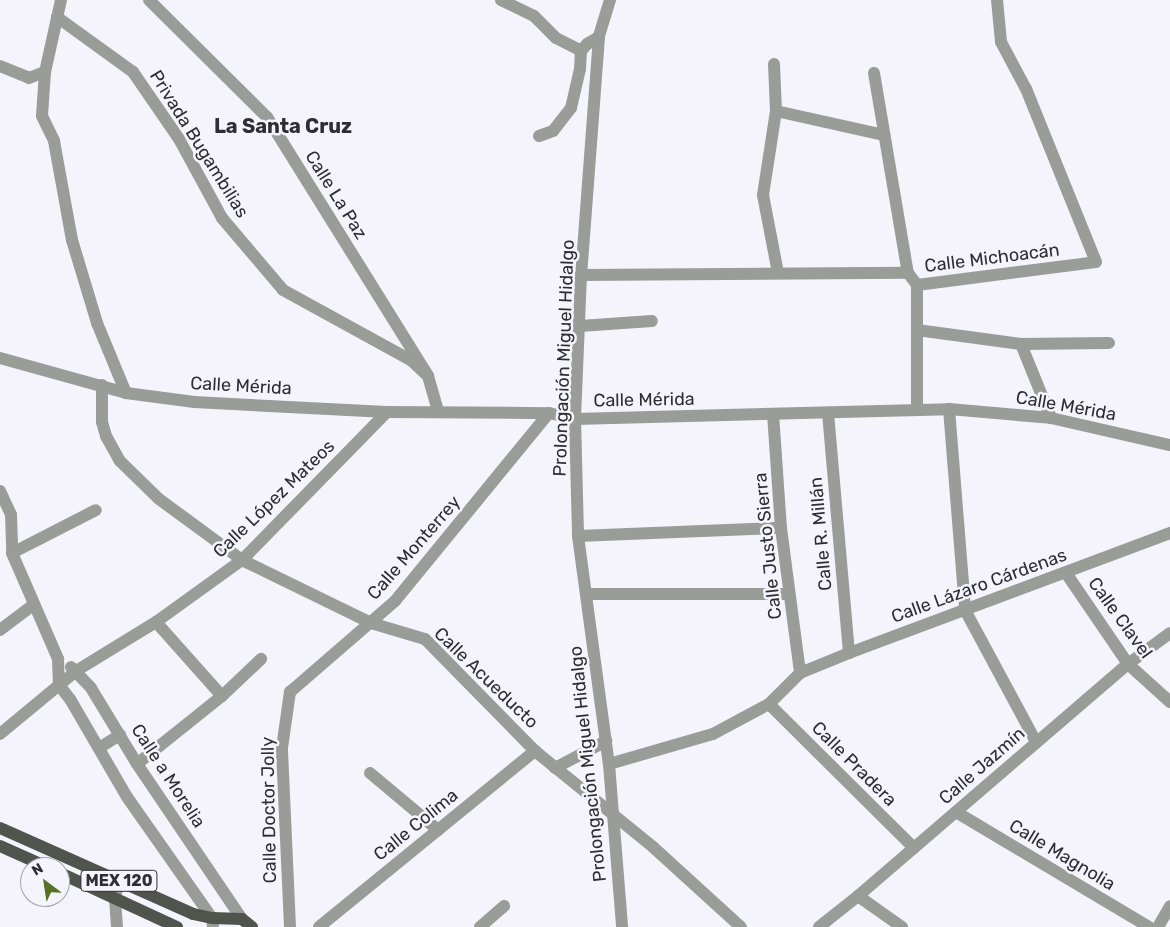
<!DOCTYPE html>
<html>
<head>
<meta charset="utf-8">
<style>
	body { margin:0 }
	#map { position:relative; width:1170px; height:927px; overflow:hidden; background:#f5f4fd; font-family:Rubik,sans-serif }
	div>[style] { position:absolute }
	.minor>* { height:12px; margin:-6px; padding:0 6px; transform-origin:6px; border-radius:6px; background:#9a9c98 }
	.tertiary>* { height:12px; margin:-6px; padding:0 6px; transform-origin:6px; border-radius:6px; background:#9a9c98 }
	.primary>* { height:12px; margin:-6px; padding:0 6px; transform-origin:6px; border-radius:6px; background:#51544c }
	span { translate:-50% -50%; white-space:nowrap; text-align:center; line-height:1.15; -webkit-text-stroke:5px #f5f4fd; paint-order:stroke }
	.shield-label span { padding:1px 4px; background:#f5f4fd; border:1px solid; border-radius:4px; -webkit-text-stroke-width:0 }
	.shield-label { font-size:16px; color:#2e2e32; font-weight:700 }
	.street-label { font-size:18px; color:#2e2e32 }
	.quarter-label { font-size:20px; color:#2e2e32; font-weight:700 }
	.north { position:absolute; left:20px; top:857px; width:50px; height:50px; box-sizing:border-box; background:#f5f4fd; border:1px solid #a5a5ac; border-radius:50%; rotate:329deg; font-size:14px; font-weight:700; line-height:20px; text-align:center; color:#2e2e32 }
	.north::after { content:''; display:block; margin:auto; width:18px; height:22px; background:#587225; clip-path:polygon(50% 0,100% 100%,50% 72%,0 100%) }
</style>
</head>
<body>
<div id="map">
	<div class="minor">
		<div style="left:61px;top:0;width:74px;rotate:102.5deg"></div>
		<div style="left:45px;top:72px;width:44px;rotate:93.9deg"></div>
		<div style="left:42px;top:116px;width:28px;rotate:64deg"></div>
		<div style="left:54px;top:141px;width:101px;rotate:79.7deg"></div>
		<div style="left:72px;top:240px;width:87px;rotate:73.2deg"></div>
		<div style="left:97px;top:323px;width:76px;rotate:67.5deg"></div>
		<div style="left:149px;top:0;width:166px;rotate:44.8deg"></div>
		<div style="left:267px;top:117px;width:305px;rotate:58.1deg"></div>
		<div style="left:428px;top:376px;width:36px;rotate:74deg"></div>
		<div style="left:501px;top:0;width:37px;rotate:26deg"></div>
		<div style="left:534px;top:16px;width:31px;rotate:45deg"></div>
		<div style="left:556px;top:38px;width:28px;rotate:27deg"></div>
		<div style="left:57px;top:17px;width:94px;rotate:35.9deg"></div>
		<div style="left:133px;top:72px;width:81px;rotate:55.5deg"></div>
		<div style="left:179px;top:139px;width:90px;rotate:61.4deg"></div>
		<div style="left:222px;top:218px;width:94px;rotate:49.7deg"></div>
		<div style="left:283px;top:290px;width:147px;rotate:28.8deg"></div>
		<div style="left:412px;top:361px;width:22px;rotate:43deg"></div>
		<div style="left:774px;top:64px;width:47px;rotate:87.6deg"></div>
		<div style="left:776px;top:111px;width:85px;rotate:98.8deg"></div>
		<div style="left:763px;top:195px;width:79px;rotate:79.1deg"></div>
		<div style="left:0;top:66px;width:31px;rotate:22deg"></div>
		<div style="left:29px;top:78px;width:17px;rotate:-21deg"></div>
		<div style="left:874px;top:73px;width:203px;rotate:80.4deg"></div>
		<div style="left:776px;top:111px;width:111px;rotate:12.5deg"></div>
		<div style="left:539px;top:136px;width:15px;rotate:-20deg"></div>
		<div style="left:553px;top:131px;width:29px;rotate:-52deg"></div>
		<div style="left:571px;top:108px;width:40px;rotate:-77deg"></div>
		<div style="left:580px;top:69px;width:18px;rotate:-87deg"></div>
		<div style="left:581px;top:51px;width:9px;rotate:-49deg"></div>
		<div style="left:587px;top:44px;width:14px;rotate:-30deg"></div>
		<div style="left:581px;top:275px;width:327px;rotate:-0.4deg"></div>
		<div style="left:908px;top:273px;width:15px;rotate:53deg"></div>
		<div style="left:917px;top:285px;width:180px;rotate:-7.3deg"></div>
		<div style="left:1096px;top:262px;width:187px;rotate:-112deg"></div>
		<div style="left:1026px;top:89px;width:53px;rotate:-118deg"></div>
		<div style="left:1001px;top:42px;width:42px;rotate:-95.4deg"></div>
		<div style="left:580px;top:326px;width:72px;rotate:-4deg"></div>
		<div style="left:917px;top:330px;width:105px;rotate:7.7deg"></div>
		<div style="left:1021px;top:344px;width:88px;rotate:-0.7deg"></div>
		<div style="left:1021px;top:344px;width:80px;rotate:67.9deg"></div>
		<div style="left:0;top:358px;width:131px;rotate:15.5deg"></div>
		<div style="left:126px;top:393px;width:69px;rotate:7.5deg"></div>
		<div style="left:194px;top:402px;width:193px;rotate:3deg"></div>
		<div style="left:387px;top:412px;width:162px;rotate:0.4deg"></div>
		<div style="left:549px;top:413px;width:27px;rotate:13deg"></div>
		<div style="left:575px;top:419px;width:374px;rotate:-1.5deg"></div>
		<div style="left:949px;top:409px;width:102px;rotate:5deg"></div>
		<div style="left:1051px;top:418px;width:122px;rotate:12.8deg"></div>
		<div style="left:102px;top:385px;width:37px;rotate:90deg"></div>
		<div style="left:102px;top:422px;width:15px;rotate:74deg"></div>
		<div style="left:106px;top:436px;width:29px;rotate:61deg"></div>
		<div style="left:120px;top:461px;width:54px;rotate:44.3deg"></div>
		<div style="left:159px;top:499px;width:103px;rotate:36.3deg"></div>
		<div style="left:242px;top:560px;width:144px;rotate:26deg"></div>
		<div style="left:371px;top:623px;width:56px;rotate:16.5deg"></div>
		<div style="left:425px;top:639px;width:157px;rotate:45.5deg"></div>
		<div style="left:535px;top:751px;width:152px;rotate:39.1deg"></div>
		<div style="left:653px;top:847px;width:119px;rotate:42.3deg"></div>
		<div style="left:949px;top:409px;width:202px;rotate:85.4deg"></div>
		<div style="left:965px;top:610px;width:150px;rotate:61.7deg"></div>
		<div style="left:917px;top:410px;width:125px;rotate:-90deg"></div>
		<div style="left:828px;top:413px;width:241px;rotate:85deg"></div>
		<div style="left:773px;top:414px;width:114px;rotate:86deg"></div>
		<div style="left:781px;top:528px;width:146px;rotate:82.5deg"></div>
		<div style="left:0;top:491px;width:26px;rotate:65deg"></div>
		<div style="left:11px;top:515px;width:38px;rotate:88deg"></div>
		<div style="left:12px;top:553px;width:116px;rotate:66.5deg"></div>
		<div style="left:58px;top:659px;width:26px;rotate:88deg"></div>
		<div style="left:59px;top:685px;width:18px;rotate:52deg"></div>
		<div style="left:70px;top:699px;width:113px;rotate:59.8deg"></div>
		<div style="left:127px;top:797px;width:148px;rotate:54.9deg"></div>
		<div style="left:212px;top:918px;width:9px;rotate:84deg"></div>
		<div style="left:578px;top:536px;width:203px;rotate:-2.3deg"></div>
		<div style="left:12px;top:553px;width:94px;rotate:-27.1deg"></div>
		<div style="left:1066px;top:573px;width:110px;rotate:55.7deg"></div>
		<div style="left:1128px;top:664px;width:57px;rotate:42.1deg"></div>
		<div style="left:587px;top:594px;width:202px"></div>
		<div style="left:156px;top:622px;width:99px;rotate:48.3deg"></div>
		<div style="left:0;top:630px;width:41px;rotate:-37.1deg"></div>
		<div style="left:71px;top:667px;width:29px;rotate:46deg"></div>
		<div style="left:91px;top:688px;width:89px;rotate:58.8deg"></div>
		<div style="left:137px;top:764px;width:187px;rotate:55.9deg"></div>
		<div style="left:769px;top:704px;width:204px;rotate:44.8deg"></div>
		<div style="left:0;top:734px;width:99px;rotate:-39.7deg"></div>
		<div style="left:76px;top:671px;width:94px;rotate:-31.5deg"></div>
		<div style="left:156px;top:622px;width:106px;rotate:-35.8deg"></div>
		<div style="left:242px;top:560px;width:207px;rotate:-45.6deg"></div>
		<div style="left:99px;top:748px;width:25px;rotate:-32deg"></div>
		<div style="left:137px;top:764px;width:109px;rotate:-38.7deg"></div>
		<div style="left:222px;top:696px;width:54px;rotate:-43.5deg"></div>
		<div style="left:609px;top:764px;width:108px;rotate:-16.1deg"></div>
		<div style="left:713px;top:734px;width:64px;rotate:-28.2deg"></div>
		<div style="left:769px;top:704px;width:44px;rotate:-45deg"></div>
		<div style="left:800px;top:673px;width:53px;rotate:-22.2deg"></div>
		<div style="left:849px;top:653px;width:343px;rotate:-20.5deg"></div>
		<div style="left:555px;top:768px;width:58px;rotate:-27.9deg"></div>
		<div style="left:370px;top:773px;width:89px;rotate:40deg"></div>
		<div style="left:956px;top:812px;width:225px;rotate:30.8deg"></div>
		<div style="left:858px;top:896px;width:54px;rotate:35.2deg"></div>
		<div style="left:117px;top:927px;width:30px;rotate:-94deg"></div>
		<div style="left:115px;top:897px;width:16px;rotate:-76deg"></div>
		<div style="left:290px;top:927px;width:179px;rotate:-92.6deg"></div>
		<div style="left:282px;top:748px;width:57px;rotate:-81.9deg"></div>
		<div style="left:290px;top:692px;width:139px;rotate:-40.9deg"></div>
		<div style="left:395px;top:601px;width:243px;rotate:-50.7deg"></div>
		<div style="left:319px;top:927px;width:279px;rotate:-39.2deg"></div>
		<div style="left:480px;top:927px;width:32px;rotate:-41deg"></div>
		<div style="left:819px;top:927px;width:50px;rotate:-38.5deg"></div>
		<div style="left:858px;top:896px;width:356px;rotate:-40.7deg"></div>
		<div style="left:1128px;top:664px;width:52px;rotate:-36.4deg"></div>
		<div style="left:1158px;top:927px;width:24px;rotate:-60deg"></div>
	</div>
	<div class="tertiary">
		<div style="left:610px;top:0;width:39px;rotate:107deg"></div>
		<div style="left:599px;top:37px;width:239px;rotate:94.3deg"></div>
		<div style="left:581px;top:275px;width:144px;rotate:92.4deg"></div>
		<div style="left:575px;top:419px;width:117px;rotate:88.5deg"></div>
		<div style="left:578px;top:536px;width:230px;rotate:82.3deg"></div>
		<div style="left:609px;top:764px;width:164px;rotate:85.4deg"></div>
	</div>
	<div class="primary">
		<div style="left:0;top:828px;width:211px;rotate:24deg"></div>
		<div style="left:193px;top:914px;width:19px;rotate:12deg"></div>
		<div style="left:212px;top:918px;width:30px;rotate:2deg"></div>
		<div style="left:242px;top:919px;width:13px;rotate:39deg"></div>
		<div style="left:0;top:846px;width:51px;rotate:24.1deg"></div>
		<div style="left:60px;top:873px;width:129px;rotate:24.8deg"></div>
	</div>
	<div class="shield-label">
		<span style="left:119px;top:881px">MEX 120</span>
	</div>
	<div class="street-label">
		<span style="left:199px;top:144px;rotate:58deg">Privada Bugambilias</span>
		<span style="left:336px;top:195px;rotate:58deg">Calle La Paz</span>
		<span style="left:992px;top:258px;rotate:-7deg">Calle Michoacán</span>
		<span style="left:564px;top:358px;rotate:-88deg">Prolongación Miguel Hidalgo</span>
		<span style="left:241px;top:386px;rotate:3deg">Calle Mérida</span>
		<span style="left:644px;top:400px;rotate:-1deg">Calle Mérida</span>
		<span style="left:1066px;top:406px;rotate:10deg">Calle Mérida</span>
		<span style="left:274px;top:499px;rotate:-44deg">Calle López Mateos</span>
		<span style="left:821px;top:534px;rotate:-95deg">Calle R. Millán</span>
		<span style="left:768px;top:546px;rotate:-96deg">Calle Justo Sierra</span>
		<span style="left:414px;top:548px;rotate:-49deg">Calle Monterrey</span>
		<span style="left:979px;top:586px;rotate:-20deg">Calle Lázaro Cárdenas</span>
		<span style="left:1120px;top:618px;rotate:54deg">Calle Clavel</span>
		<span style="left:486px;top:678px;rotate:44deg">Calle Acueducto</span>
		<span style="left:588px;top:764px;rotate:-96deg">Prolongación Miguel Hidalgo</span>
		<span style="left:854px;top:764px;rotate:45deg">Calle Pradera</span>
		<span style="left:982px;top:766px;rotate:-41deg">Calle Jazmín</span>
		<span style="left:168px;top:776px;rotate:57deg">Calle a Morelia</span>
		<span style="left:269px;top:810px;rotate:-91deg">Calle Doctor Jolly</span>
		<span style="left:416px;top:825px;rotate:-39deg">Calle Colima</span>
		<span style="left:1062px;top:855px;rotate:31deg">Calle Magnolia</span>
	</div>
	<div class="quarter-label">
		<span style="left:283px;top:126px">La Santa Cruz</span>
	</div>
	<div class="north">N</div>
</div>
</body>
</html>
